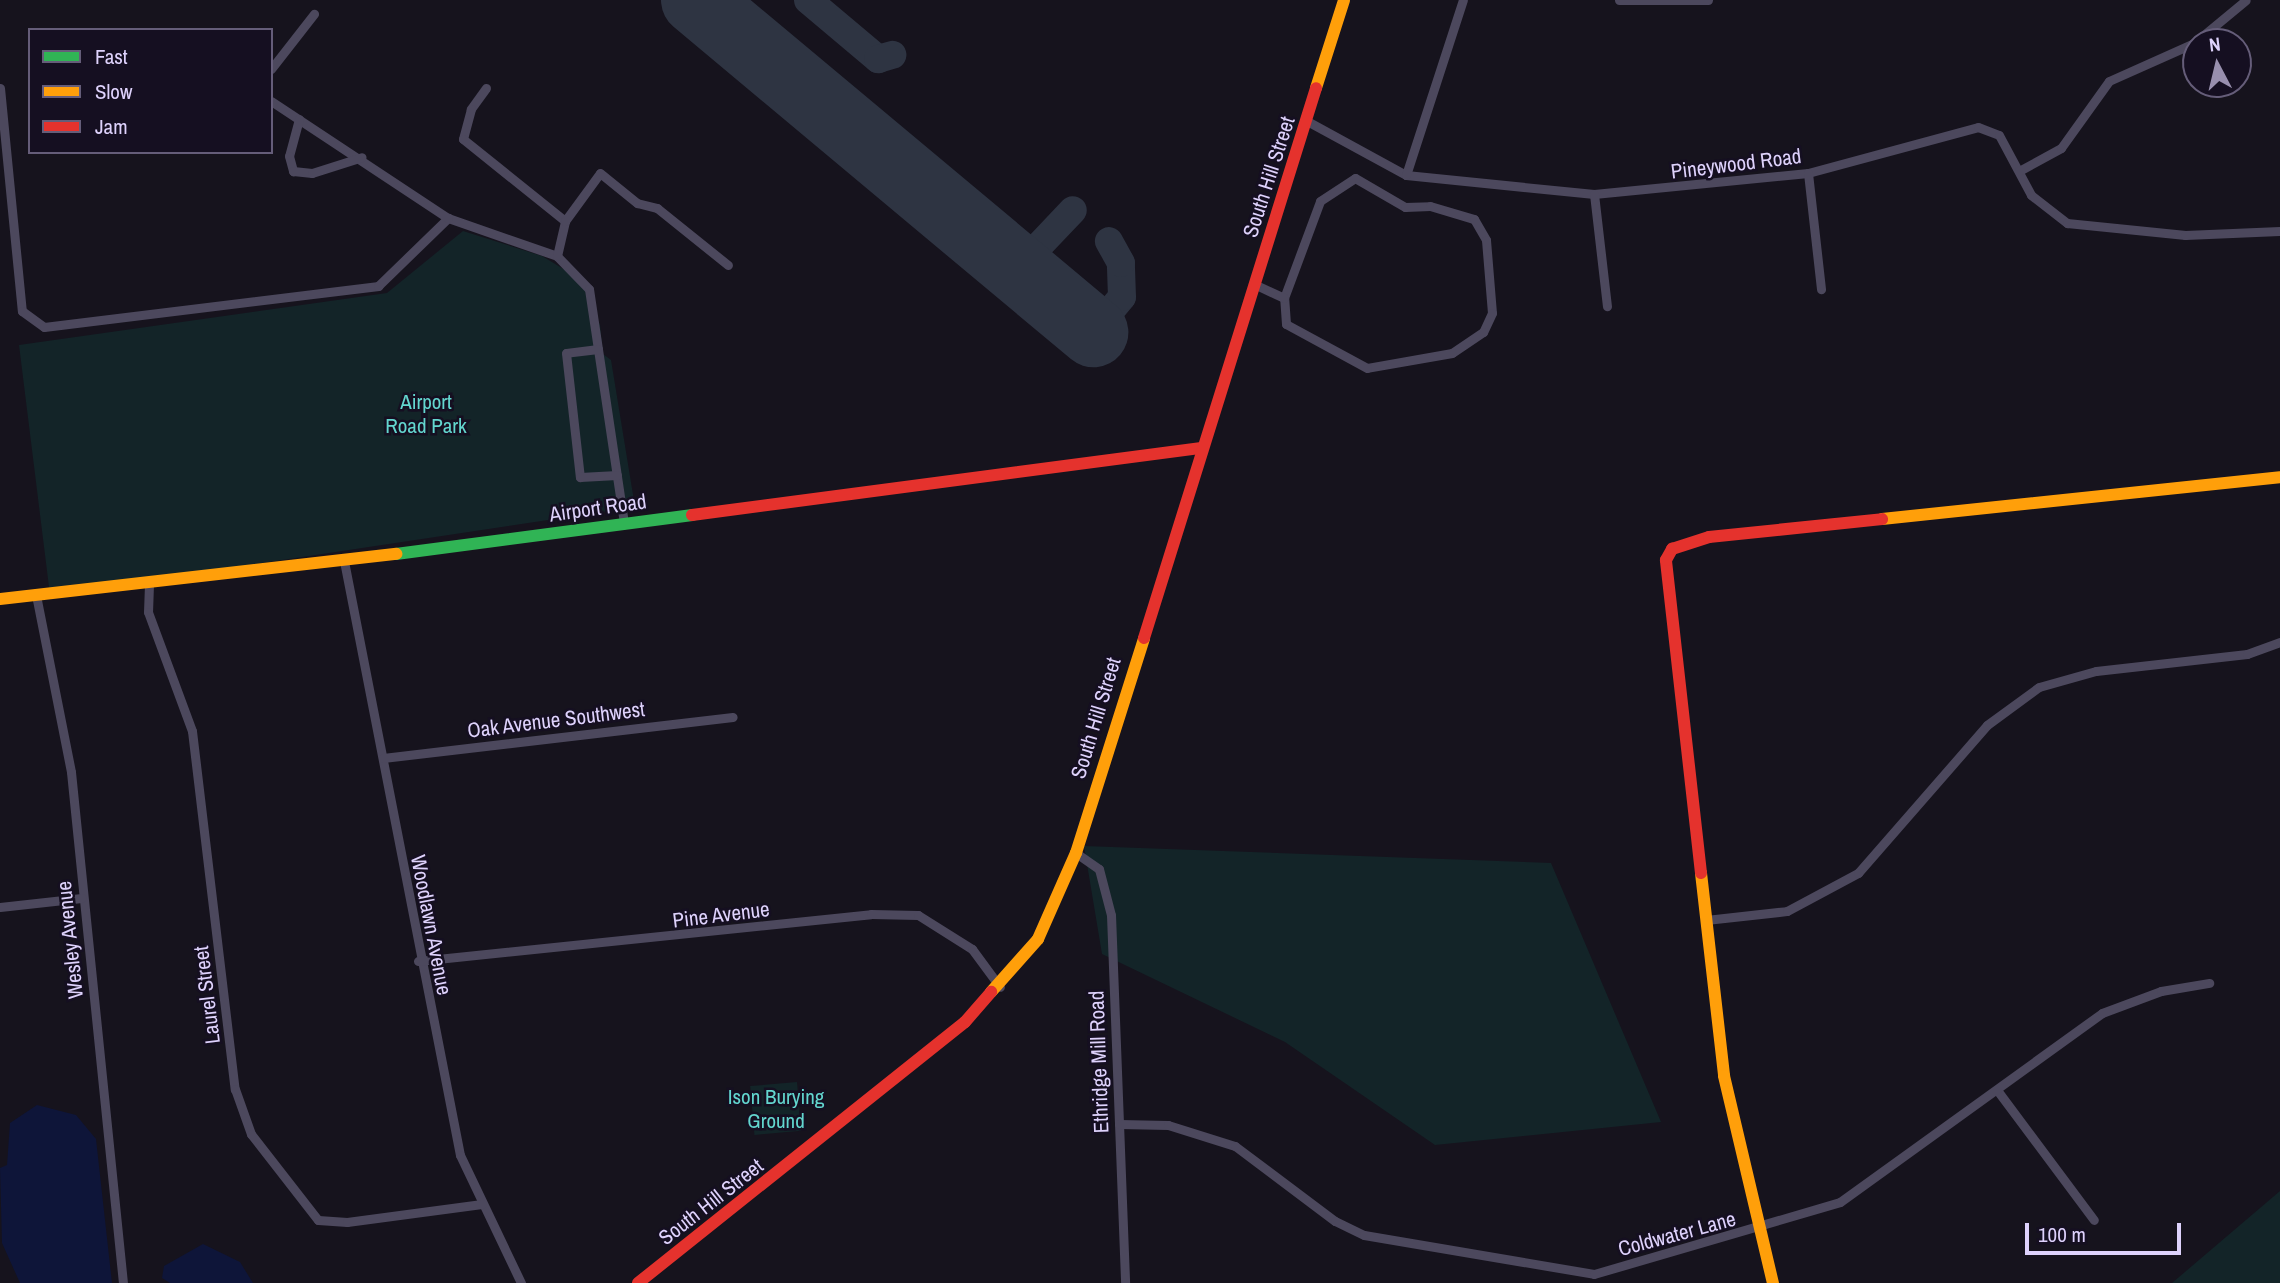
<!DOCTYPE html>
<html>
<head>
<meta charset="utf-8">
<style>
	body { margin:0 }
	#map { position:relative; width:2280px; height:1283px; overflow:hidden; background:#16131d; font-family:"Archivo Narrow",sans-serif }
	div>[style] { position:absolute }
	.green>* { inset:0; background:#132428; transform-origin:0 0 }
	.water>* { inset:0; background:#0e1539 }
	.taxiway>* { height:28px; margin:-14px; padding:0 14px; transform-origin:14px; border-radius:14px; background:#2e3442 }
	.runway>* { height:70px; margin:-35px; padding:0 35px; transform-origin:35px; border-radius:35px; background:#2e3442 }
	.street>* { height:9px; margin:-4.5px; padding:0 4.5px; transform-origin:4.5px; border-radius:4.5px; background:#4c485d }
	.fast>* { height:12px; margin:-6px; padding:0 6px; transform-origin:6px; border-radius:6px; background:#30b455 }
	.slow>* { height:12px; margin:-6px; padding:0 6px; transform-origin:6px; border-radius:6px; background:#ff9f0a }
	.jam>* { height:12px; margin:-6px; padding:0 6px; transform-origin:6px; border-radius:6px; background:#e5322d }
	span { translate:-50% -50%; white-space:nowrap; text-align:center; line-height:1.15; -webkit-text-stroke:5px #150f21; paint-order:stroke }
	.street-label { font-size:21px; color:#ded2fc }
	.park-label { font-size:21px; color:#63d6cf }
	.legend { position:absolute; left:28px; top:28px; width:245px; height:126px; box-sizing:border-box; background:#150f21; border:2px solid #655d79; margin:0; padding:9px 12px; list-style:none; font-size:21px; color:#ded2fc }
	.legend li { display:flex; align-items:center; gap:14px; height:35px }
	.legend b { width:35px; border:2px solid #655d79 }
	.north { position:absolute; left:2182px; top:28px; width:70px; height:70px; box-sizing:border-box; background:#150f21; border:2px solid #655d79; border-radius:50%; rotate:353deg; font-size:19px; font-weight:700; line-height:28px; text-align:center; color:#ded2fc }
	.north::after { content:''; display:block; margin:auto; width:24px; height:32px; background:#988fae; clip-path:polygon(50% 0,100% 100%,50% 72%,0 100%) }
	.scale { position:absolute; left:2025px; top:1223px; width:156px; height:32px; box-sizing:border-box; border:4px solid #ded2fc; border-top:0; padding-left:9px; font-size:21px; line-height:24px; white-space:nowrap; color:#ded2fc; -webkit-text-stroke:5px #150f21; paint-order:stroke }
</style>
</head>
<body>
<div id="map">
	<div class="green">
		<div style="clip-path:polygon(463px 231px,542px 256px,580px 279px,600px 325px,603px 354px,611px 360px,635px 507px,50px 595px,19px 345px,387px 293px)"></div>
		<div style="clip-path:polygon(1084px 846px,1551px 863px,1661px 1122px,1435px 1145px,1285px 1042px,1102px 954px)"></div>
		<div style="left:797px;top:1082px;width:49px;height:47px;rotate:85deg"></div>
		<div style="clip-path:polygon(2280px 1191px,2280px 1283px,2172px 1283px)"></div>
	</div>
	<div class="water">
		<div style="clip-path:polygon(37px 1105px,76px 1115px,96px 1139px,112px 1283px,20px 1283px,2px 1243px,0 1168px,7px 1165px,10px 1123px)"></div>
		<div style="clip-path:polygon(203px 1244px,240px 1262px,253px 1283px,170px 1283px,162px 1278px,164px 1266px)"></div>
	</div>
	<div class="taxiway">
		<div style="left:808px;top:0;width:92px;rotate:40.1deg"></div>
		<div style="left:878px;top:59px;width:15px;rotate:-16deg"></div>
		<div style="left:1017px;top:269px;width:81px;rotate:-46.5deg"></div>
		<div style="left:1093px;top:332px;width:45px;rotate:-50.4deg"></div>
		<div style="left:1122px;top:297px;width:34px;rotate:-92deg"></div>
		<div style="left:1121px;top:263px;width:25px;rotate:-119deg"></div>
	</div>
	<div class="runway">
		<div style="left:696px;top:0;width:518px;rotate:39.9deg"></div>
	</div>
	<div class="street">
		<div style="left:1619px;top:0;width:89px"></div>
		<div style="left:271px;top:69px;width:70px;rotate:-52deg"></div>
		<div style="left:0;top:88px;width:224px;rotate:84.4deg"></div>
		<div style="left:22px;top:311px;width:27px;rotate:36deg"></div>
		<div style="left:44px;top:327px;width:337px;rotate:-7deg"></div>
		<div style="left:378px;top:286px;width:98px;rotate:-44.2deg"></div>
		<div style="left:448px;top:218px;width:115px;rotate:19.2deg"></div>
		<div style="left:557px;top:256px;width:46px;rotate:45.9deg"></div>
		<div style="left:589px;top:289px;width:238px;rotate:81.5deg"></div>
		<div style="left:486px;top:88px;width:26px;rotate:126deg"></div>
		<div style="left:471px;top:109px;width:31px;rotate:105deg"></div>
		<div style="left:463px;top:139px;width:131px;rotate:38.8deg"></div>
		<div style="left:271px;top:101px;width:212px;rotate:33.5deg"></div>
		<div style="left:299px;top:119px;width:38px;rotate:105deg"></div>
		<div style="left:289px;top:156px;width:16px;rotate:75deg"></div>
		<div style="left:293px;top:171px;width:19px;rotate:6deg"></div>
		<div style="left:312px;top:173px;width:52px;rotate:-17.7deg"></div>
		<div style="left:1307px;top:121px;width:113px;rotate:28.6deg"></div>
		<div style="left:1406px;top:175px;width:189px;rotate:5.8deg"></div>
		<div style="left:1594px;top:194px;width:215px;rotate:-5.6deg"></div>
		<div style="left:1808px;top:173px;width:176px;rotate:-15.1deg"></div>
		<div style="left:1978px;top:127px;width:22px;rotate:21deg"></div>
		<div style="left:1999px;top:135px;width:68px;rotate:61.9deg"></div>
		<div style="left:2031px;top:195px;width:46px;rotate:37.9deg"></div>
		<div style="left:2067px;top:223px;width:119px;rotate:5.8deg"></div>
		<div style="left:2185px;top:235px;width:95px;rotate:-2.4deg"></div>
		<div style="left:2019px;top:171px;width:48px;rotate:-28.7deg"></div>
		<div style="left:2061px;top:148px;width:82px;rotate:-54.4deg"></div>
		<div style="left:2109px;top:81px;width:93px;rotate:-24.1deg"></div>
		<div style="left:2194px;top:43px;width:67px;rotate:-39.6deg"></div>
		<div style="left:1808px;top:173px;width:117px;rotate:83.6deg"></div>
		<div style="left:1406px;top:175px;width:184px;rotate:-72deg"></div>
		<div style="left:1355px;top:178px;width:58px;rotate:30.1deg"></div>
		<div style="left:1405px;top:207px;width:25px;rotate:-2deg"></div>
		<div style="left:1430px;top:206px;width:46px;rotate:16.5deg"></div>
		<div style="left:1474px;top:219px;width:24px;rotate:60deg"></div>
		<div style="left:1486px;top:240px;width:73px;rotate:85.3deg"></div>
		<div style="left:1492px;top:313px;width:21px;rotate:115deg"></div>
		<div style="left:1483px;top:332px;width:37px;rotate:146deg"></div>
		<div style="left:1452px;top:353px;width:86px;rotate:170deg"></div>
		<div style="left:1367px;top:368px;width:92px;rotate:-151.5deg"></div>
		<div style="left:1286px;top:324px;width:26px;rotate:-94deg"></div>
		<div style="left:1284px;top:298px;width:103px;rotate:-69.6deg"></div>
		<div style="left:1320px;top:201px;width:42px;rotate:-33.3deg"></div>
		<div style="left:1594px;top:194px;width:113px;rotate:83.4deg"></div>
		<div style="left:557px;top:256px;width:36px;rotate:-77deg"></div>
		<div style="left:565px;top:221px;width:59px;rotate:-53.9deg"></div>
		<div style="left:600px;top:173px;width:48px;rotate:39deg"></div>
		<div style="left:637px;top:203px;width:21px;rotate:14deg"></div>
		<div style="left:657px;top:208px;width:91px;rotate:38.8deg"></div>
		<div style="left:1254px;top:284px;width:33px;rotate:25deg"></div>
		<div style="left:598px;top:349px;width:32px;rotate:173deg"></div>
		<div style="left:566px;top:353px;width:125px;rotate:83.6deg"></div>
		<div style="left:580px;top:477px;width:37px;rotate:-3deg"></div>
		<div style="left:344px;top:561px;width:605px;rotate:78.95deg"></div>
		<div style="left:460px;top:1155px;width:142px;rotate:64.5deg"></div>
		<div style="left:149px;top:584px;width:28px;rotate:92deg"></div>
		<div style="left:148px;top:612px;width:127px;rotate:69.7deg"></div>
		<div style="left:192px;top:731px;width:361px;rotate:83.2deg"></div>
		<div style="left:235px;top:1089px;width:48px;rotate:70.4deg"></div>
		<div style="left:251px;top:1134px;width:109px;rotate:52.1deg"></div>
		<div style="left:318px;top:1220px;width:29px;rotate:4deg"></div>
		<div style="left:347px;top:1222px;width:136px;rotate:-7.6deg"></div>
		<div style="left:36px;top:595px;width:180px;rotate:78.8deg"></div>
		<div style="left:71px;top:772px;width:514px;rotate:84.19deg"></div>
		<div style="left:383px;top:758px;width:352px;rotate:-6.7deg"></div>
		<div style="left:1076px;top:853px;width:28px;rotate:35deg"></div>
		<div style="left:1099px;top:869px;width:48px;rotate:75.4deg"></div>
		<div style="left:1111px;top:915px;width:368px;rotate:87.8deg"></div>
		<div style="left:0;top:907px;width:82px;rotate:-6.3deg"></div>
		<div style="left:1706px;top:920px;width:81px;rotate:-6.3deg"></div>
		<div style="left:1787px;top:911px;width:81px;rotate:-28.2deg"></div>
		<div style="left:1858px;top:873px;width:196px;rotate:-48.9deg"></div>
		<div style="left:1987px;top:725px;width:64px;rotate:-36.2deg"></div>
		<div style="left:2039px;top:687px;width:59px;rotate:-15.7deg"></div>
		<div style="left:2096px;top:671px;width:152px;rotate:-6.4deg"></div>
		<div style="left:2247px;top:654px;width:35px;rotate:-20deg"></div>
		<div style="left:418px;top:961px;width:455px;rotate:-5.9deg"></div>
		<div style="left:871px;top:914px;width:47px;rotate:1.2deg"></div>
		<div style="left:918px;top:915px;width:64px;rotate:32.2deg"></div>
		<div style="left:972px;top:949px;width:47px;rotate:53.6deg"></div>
		<div style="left:1997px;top:1090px;width:162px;rotate:53.3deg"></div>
		<div style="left:1119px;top:1124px;width:49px;rotate:1.2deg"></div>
		<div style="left:1168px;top:1125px;width:70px;rotate:17.4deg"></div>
		<div style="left:1235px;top:1146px;width:125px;rotate:36.9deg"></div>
		<div style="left:1335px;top:1221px;width:32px;rotate:26deg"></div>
		<div style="left:1364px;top:1235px;width:233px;rotate:9.6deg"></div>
		<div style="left:1594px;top:1274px;width:256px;rotate:-16.3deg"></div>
		<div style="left:1840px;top:1202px;width:323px;rotate:-35.8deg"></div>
		<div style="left:2102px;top:1013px;width:63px;rotate:-20.4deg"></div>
		<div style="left:2161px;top:991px;width:49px;rotate:-9.5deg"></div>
	</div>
	<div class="fast">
		<div style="left:396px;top:554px;width:299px;rotate:-7.5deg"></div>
	</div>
	<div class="slow">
		<div style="left:1316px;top:88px;width:92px;rotate:-72.3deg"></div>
		<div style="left:1882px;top:519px;width:400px;rotate:-6deg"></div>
		<div style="left:0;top:599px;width:399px;rotate:-6.5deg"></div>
		<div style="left:1701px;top:873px;width:204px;rotate:83.5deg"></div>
		<div style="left:1724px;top:1076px;width:213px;rotate:76.7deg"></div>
		<div style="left:991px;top:992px;width:71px;rotate:-48.4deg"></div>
		<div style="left:1038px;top:939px;width:94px;rotate:-66.2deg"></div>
		<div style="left:1076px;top:853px;width:225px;rotate:-72.4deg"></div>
	</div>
	<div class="jam">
		<div style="left:692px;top:515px;width:512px;rotate:-7.51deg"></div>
		<div style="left:1144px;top:638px;width:576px;rotate:-72.63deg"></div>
		<div style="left:1701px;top:873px;width:315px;rotate:-96.4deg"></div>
		<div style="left:1666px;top:560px;width:13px;rotate:-61deg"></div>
		<div style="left:1672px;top:549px;width:39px;rotate:-18deg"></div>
		<div style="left:1709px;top:537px;width:174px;rotate:-5.9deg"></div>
		<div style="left:638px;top:1283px;width:418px;rotate:-38.6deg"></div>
		<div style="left:965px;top:1022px;width:40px;rotate:-49deg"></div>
	</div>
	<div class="street-label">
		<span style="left:1736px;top:164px;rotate:-7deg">Pineywood Road</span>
		<span style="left:1269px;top:177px;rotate:-72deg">South Hill Street</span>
		<span style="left:598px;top:508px;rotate:-8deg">Airport Road</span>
		<span style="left:1096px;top:718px;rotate:-73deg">South Hill Street</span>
		<span style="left:556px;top:720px;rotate:-7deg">Oak Avenue Southwest</span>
		<span style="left:721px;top:915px;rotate:-7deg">Pine Avenue</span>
		<span style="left:431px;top:925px;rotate:79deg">Woodlawn Avenue</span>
		<span style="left:70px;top:940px;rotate:-96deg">Wesley Avenue</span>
		<span style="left:207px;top:995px;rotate:-97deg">Laurel Street</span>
		<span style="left:1099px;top:1062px;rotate:-92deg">Ethridge Mill Road</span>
		<span style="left:711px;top:1202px;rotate:-38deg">South Hill Street</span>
		<span style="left:1677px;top:1234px;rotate:-15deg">Coldwater Lane</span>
	</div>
	<div class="park-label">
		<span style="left:426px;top:414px">Airport<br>Road Park</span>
		<span style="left:776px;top:1109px">Ison Burying<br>Ground</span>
	</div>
	<ul class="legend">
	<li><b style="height:9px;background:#30b455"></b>Fast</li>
	<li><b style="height:9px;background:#ff9f0a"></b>Slow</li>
	<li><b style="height:9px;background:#e5322d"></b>Jam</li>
	</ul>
	<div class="north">N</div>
	<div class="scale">100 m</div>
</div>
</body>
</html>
